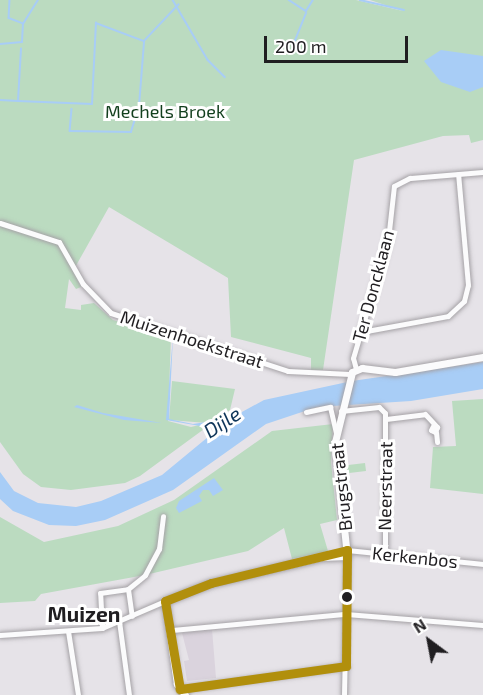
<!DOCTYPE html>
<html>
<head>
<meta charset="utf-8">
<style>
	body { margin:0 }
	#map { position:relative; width:483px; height:695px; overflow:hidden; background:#e6e3e8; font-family:"Exo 2",sans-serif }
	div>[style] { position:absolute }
	.built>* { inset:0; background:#dad3dd }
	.green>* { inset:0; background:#bbdbc0; transform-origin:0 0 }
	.water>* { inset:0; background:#a8cdf6 }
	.stream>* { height:1.5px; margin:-0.75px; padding:0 0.75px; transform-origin:0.75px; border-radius:0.75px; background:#a8cdf6 }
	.roads { filter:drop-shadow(0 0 2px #a5a2a6) drop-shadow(0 0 2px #a5a2a6) }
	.minor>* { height:5px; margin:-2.5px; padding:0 2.5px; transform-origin:2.5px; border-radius:2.5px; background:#fbfbfc }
	.tertiary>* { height:7px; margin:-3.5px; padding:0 3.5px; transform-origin:3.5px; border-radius:3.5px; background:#fbfbfc }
	.bus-1>* { height:9px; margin:-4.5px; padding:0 4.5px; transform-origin:4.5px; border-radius:4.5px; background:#b18f0c }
	.dots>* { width:16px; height:16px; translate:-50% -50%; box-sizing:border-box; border:3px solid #fff; border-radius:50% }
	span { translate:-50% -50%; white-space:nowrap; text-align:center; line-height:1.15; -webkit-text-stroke:6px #fff; paint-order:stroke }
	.park-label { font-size:18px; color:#123f1d }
	.street-label { font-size:18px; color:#201e21 }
	.water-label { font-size:20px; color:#0e3559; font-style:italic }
	.quarter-label { font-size:21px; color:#201e21; font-weight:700 }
	.north { position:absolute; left:399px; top:611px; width:60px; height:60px; -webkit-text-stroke:4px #fff; paint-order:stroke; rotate:328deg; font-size:16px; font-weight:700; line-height:24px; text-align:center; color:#201e21 }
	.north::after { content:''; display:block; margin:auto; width:21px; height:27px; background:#201e21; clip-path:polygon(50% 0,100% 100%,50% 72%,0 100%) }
	.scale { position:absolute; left:264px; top:36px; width:144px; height:27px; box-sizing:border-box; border:3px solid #201e21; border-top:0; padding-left:8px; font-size:18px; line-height:21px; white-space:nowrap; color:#201e21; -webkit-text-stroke:4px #fff; paint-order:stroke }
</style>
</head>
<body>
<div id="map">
	<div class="built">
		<div style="clip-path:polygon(212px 629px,216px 678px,187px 681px,184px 661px,189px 660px,182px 633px)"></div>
	</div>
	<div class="green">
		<div style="clip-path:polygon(0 0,356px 0,403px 11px,370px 0,483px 0,483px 140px,471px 143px,469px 135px,443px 136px,354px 160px,323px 370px,311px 370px,311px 358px,231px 337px,228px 278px,109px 207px,73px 271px,81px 287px,76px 289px,69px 279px,65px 308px,81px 310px,81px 305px,94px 303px,113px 320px,171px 336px,168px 421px,191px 427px,207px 423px,169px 420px,172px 381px,235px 389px,230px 410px,140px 476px,125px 483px,71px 490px,41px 487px,23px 474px,0 442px)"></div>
		<div style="clip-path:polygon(483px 399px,483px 494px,430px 488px,433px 447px,456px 446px,452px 401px)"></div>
		<div style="clip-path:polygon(333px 424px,331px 462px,337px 520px,320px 524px,328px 551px,292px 559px,284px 528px,248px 551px,145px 575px,41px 594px,35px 601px,0 603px,0 517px,44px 542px,118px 526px,174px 500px,272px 431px)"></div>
		<div style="left:365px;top:463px;width:8px;height:21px;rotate:83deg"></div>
	</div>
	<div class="water">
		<div style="clip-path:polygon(441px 50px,483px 56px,483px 87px,470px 92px,441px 82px,424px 61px)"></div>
		<div style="clip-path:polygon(173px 336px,169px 419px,193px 424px,206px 422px,200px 426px,166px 420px)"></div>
		<div style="clip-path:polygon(483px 362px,483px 389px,411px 401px,317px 407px,266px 424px,173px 490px,105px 520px,76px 526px,49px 525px,13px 511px,0 499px,0 472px,14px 491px,38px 503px,76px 507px,101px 501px,162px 475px,231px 418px,264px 400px,352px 381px)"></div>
		<div style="clip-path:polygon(77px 405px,103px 413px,162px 423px,124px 420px,74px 407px)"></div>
		<div style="clip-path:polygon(214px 478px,223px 490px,213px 496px,209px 490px,203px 490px,199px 496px,202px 501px,179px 513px,176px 508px,179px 501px)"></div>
	</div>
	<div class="stream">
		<div style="left:10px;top:0;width:18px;rotate:93deg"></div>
		<div style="left:9px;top:18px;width:14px;rotate:21deg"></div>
		<div style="left:173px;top:0;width:69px;rotate:59.7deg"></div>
		<div style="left:208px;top:60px;width:24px;rotate:45deg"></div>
		<div style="left:289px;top:0;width:20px;rotate:33deg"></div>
		<div style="left:306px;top:11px;width:13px;rotate:-58deg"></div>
		<div style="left:360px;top:0;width:45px;rotate:12.8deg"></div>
		<div style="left:294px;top:43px;width:32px;rotate:-68deg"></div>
		<div style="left:0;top:44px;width:22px;rotate:-5deg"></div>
		<div style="left:22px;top:42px;width:18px;rotate:-87deg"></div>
		<div style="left:23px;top:24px;width:28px;rotate:-58deg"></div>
		<div style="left:0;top:100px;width:18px;rotate:3deg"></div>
		<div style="left:18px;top:101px;width:52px;rotate:-86.7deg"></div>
		<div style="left:18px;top:101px;width:74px;rotate:2.3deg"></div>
		<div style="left:92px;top:104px;width:81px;rotate:-87.2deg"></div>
		<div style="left:96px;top:23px;width:51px;rotate:20.6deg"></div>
		<div style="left:144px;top:41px;width:50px;rotate:-46.6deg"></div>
		<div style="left:139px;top:106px;width:64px;rotate:-85.5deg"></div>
		<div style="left:72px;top:109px;width:22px;rotate:95deg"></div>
		<div style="left:70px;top:131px;width:61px;rotate:0.9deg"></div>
		<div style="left:131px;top:132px;width:17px;rotate:-73deg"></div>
	</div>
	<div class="roads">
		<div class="minor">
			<div style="left:0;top:223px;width:62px;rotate:17.9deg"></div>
			<div style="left:59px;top:242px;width:48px;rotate:60.3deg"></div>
			<div style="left:83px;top:284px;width:40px;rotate:46deg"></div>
			<div style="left:111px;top:313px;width:186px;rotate:18.1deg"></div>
			<div style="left:288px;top:371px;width:62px;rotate:2.8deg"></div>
			<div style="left:361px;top:332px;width:88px;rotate:-10.4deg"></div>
			<div style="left:448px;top:316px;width:22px;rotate:-43deg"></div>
			<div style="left:464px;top:301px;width:16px;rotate:-76deg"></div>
			<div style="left:468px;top:285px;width:111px;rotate:-95.1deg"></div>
			<div style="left:356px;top:369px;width:11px;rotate:-105deg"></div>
			<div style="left:353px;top:358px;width:123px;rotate:-73.5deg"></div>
			<div style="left:388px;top:240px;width:54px;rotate:-83.7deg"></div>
			<div style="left:394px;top:186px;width:18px;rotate:-27deg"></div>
			<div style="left:410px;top:178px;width:73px;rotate:-4.7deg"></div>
			<div style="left:341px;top:411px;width:38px;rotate:-6deg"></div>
			<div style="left:379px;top:407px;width:8px;rotate:45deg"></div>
			<div style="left:385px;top:413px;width:141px;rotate:90deg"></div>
			<div style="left:306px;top:412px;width:25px;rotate:-12deg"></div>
			<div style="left:330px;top:407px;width:28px;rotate:77deg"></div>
			<div style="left:386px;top:419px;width:39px;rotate:-7deg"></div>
			<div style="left:425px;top:414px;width:18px;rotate:47deg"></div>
			<div style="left:437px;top:427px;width:5px;rotate:112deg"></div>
			<div style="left:435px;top:432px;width:4px;rotate:-153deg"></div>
			<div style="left:431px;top:430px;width:4px;rotate:-63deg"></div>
			<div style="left:436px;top:432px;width:10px;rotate:84deg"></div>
			<div style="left:347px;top:550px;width:137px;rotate:5.9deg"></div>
			<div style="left:128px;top:589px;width:22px;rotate:-39deg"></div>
			<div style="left:145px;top:575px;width:30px;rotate:-62deg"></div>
			<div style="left:159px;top:549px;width:33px;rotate:-83deg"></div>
			<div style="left:119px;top:621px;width:75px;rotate:82.3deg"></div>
			<div style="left:102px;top:628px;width:35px;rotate:-93deg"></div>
			<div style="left:100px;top:593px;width:28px;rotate:-8deg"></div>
			<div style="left:128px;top:589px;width:27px;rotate:82deg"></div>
			<div style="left:172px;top:630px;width:175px;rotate:-5.3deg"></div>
			<div style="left:346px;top:614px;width:137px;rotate:4.6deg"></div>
			<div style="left:68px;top:631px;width:65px;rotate:81.1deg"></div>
			<div style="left:0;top:635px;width:102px;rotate:-3.9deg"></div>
			<div style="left:102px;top:628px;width:69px;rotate:-23.2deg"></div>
			<div style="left:180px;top:689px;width:168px;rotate:-7.9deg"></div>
			<div style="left:344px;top:695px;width:139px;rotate:-88.8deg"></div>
		</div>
		<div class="tertiary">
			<div style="left:321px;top:557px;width:26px;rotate:-2deg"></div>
			<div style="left:347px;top:556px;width:115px;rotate:-96deg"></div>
			<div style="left:335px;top:442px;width:72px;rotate:-76.3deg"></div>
			<div style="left:352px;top:372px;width:11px;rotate:-22deg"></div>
			<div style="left:362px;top:368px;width:33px;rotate:7deg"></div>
			<div style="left:395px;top:372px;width:89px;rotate:-9.7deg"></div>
			<div style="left:185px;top:695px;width:14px;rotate:-126deg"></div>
			<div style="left:177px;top:684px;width:84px;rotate:-98.2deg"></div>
			<div style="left:165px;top:601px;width:49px;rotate:-21.4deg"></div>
			<div style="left:211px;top:583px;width:117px;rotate:-13.3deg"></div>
		</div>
	</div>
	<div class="bus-1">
		<div style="left:347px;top:550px;width:116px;rotate:90.5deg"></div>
		<div style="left:346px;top:666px;width:168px;rotate:172.1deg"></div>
		<div style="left:180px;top:689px;width:89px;rotate:-99.7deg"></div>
		<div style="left:165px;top:601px;width:49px;rotate:-21.4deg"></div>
		<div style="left:211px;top:583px;width:140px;rotate:-13.6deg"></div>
	</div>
	<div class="dots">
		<div style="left:347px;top:597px;background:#201e21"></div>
	</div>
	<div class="park-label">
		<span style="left:165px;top:111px">Mechels Broek</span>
	</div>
	<div class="street-label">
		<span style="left:373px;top:286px;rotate:-75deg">Ter Doncklaan</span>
		<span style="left:192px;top:339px;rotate:18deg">Muizenhoekstraat</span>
		<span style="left:385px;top:486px;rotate:-89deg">Neerstraat</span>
		<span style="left:341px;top:487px;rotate:-96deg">Brugstraat</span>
		<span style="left:415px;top:557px;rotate:6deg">Kerkenbos</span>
	</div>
	<div class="water-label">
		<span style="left:222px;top:422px;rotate:-33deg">Dijle</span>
	</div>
	<div class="quarter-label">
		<span style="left:84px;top:614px">Muizen</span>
	</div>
	<div class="north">N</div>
	<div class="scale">200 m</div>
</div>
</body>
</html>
